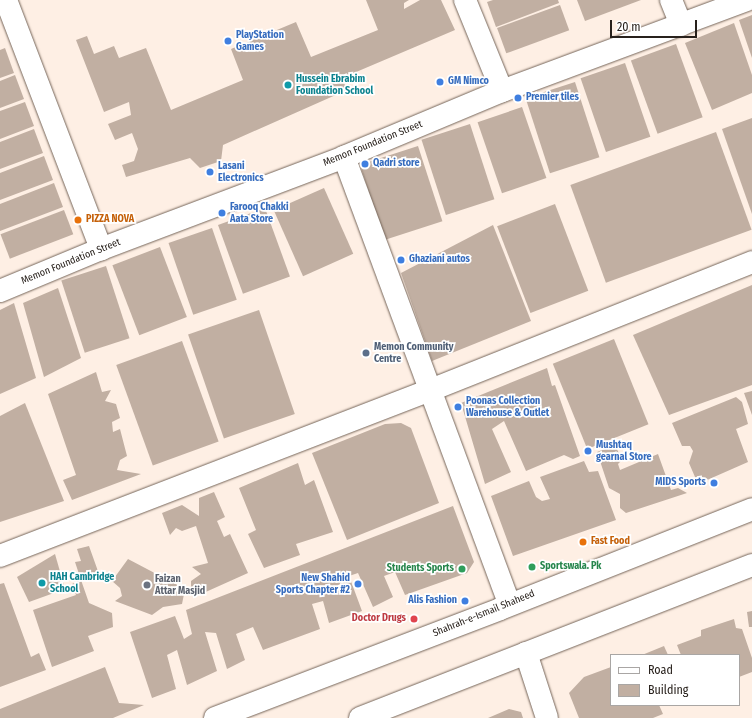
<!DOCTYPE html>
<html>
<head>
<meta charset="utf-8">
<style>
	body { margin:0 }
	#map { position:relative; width:752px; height:718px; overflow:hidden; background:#feefe4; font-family:"Fira Sans Condensed",sans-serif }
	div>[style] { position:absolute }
	.building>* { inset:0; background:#c1afa2; transform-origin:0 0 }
	.roads { filter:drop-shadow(0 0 1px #756559) drop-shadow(0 0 1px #756559) }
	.street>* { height:22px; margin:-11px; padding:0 11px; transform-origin:11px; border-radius:11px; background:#fff }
	.secondary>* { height:22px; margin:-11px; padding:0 11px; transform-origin:11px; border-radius:11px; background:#fff }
	.dots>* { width:11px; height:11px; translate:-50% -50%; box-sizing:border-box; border:2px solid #fff; border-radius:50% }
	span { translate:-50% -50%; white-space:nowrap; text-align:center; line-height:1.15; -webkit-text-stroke:3.5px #fff; paint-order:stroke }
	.shop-label { font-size:10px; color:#366cbe; font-weight:700 }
	.left { translate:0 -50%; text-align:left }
	.right { translate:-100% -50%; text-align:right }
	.culture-label { font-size:10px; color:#0d838f; font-weight:700 }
	.street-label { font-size:10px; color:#28211c }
	.food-label { font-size:10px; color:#c56008; font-weight:700 }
	.service-label { font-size:10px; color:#4e5e75; font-weight:700 }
	.leisure-label { font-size:10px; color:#27864d; font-weight:700 }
	.worship-label { font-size:10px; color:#5b616d; font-weight:700 }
	.health-label { font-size:10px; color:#be3a42; font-weight:700 }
	.legend { position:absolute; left:610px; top:654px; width:130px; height:52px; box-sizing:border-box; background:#fff; border:1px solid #a9a6a4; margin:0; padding:5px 7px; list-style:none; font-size:12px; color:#28211c }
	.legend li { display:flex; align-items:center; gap:8px; height:20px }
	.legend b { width:20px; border:1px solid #a9a6a4 }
	.scale { position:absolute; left:610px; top:20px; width:87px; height:18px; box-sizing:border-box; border:2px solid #28211c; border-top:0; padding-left:5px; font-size:12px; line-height:14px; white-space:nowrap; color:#28211c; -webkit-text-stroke:3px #fff; paint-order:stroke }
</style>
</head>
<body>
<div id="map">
	<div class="building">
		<div style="clip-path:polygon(366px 0,409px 0,404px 3px,404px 9px,420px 0,441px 0,455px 30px,342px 78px,347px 90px,223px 145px,221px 161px,200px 168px,190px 158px,126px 177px,122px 165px,134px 161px,138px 149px,132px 133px,115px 140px,108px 124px,131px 115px,129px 102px,104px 112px,76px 40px,87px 36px,94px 54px,114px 46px,119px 58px,146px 48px,171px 110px,243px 80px,231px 49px,296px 22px,311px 57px,378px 30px)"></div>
		<div style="clip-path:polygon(493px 0,558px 0,559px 3px,496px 27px,487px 2px)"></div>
		<div style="clip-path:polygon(577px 0,641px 0,585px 21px)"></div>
		<div style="left:560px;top:5px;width:27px;height:67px;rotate:70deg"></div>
		<div style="clip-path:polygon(752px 15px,752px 58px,739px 20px)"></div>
		<div style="clip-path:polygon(734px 23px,752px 75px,752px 93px,712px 110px,685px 43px)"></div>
		<div style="left:676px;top:44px;width:78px;height:48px;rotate:70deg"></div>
		<div style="clip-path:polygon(5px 48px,14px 73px,0 78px,0 50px)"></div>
		<div style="left:625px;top:63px;width:78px;height:47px;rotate:71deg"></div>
		<div style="clip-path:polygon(15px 75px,24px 99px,0 108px,0 81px)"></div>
		<div style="left:575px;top:82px;width:79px;height:52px;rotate:72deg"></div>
		<div style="clip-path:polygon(25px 102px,34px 126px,0 139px,0 111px)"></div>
		<div style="left:522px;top:107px;width:75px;height:47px;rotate:71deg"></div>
		<div style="clip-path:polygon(752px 118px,752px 214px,722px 129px)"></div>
		<div style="left:470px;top:124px;width:79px;height:51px;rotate:72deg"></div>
		<div style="clip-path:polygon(34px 129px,43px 153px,0 169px,0 142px)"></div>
		<div style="left:716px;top:132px;width:104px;height:155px;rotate:70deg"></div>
		<div style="left:418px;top:146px;width:79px;height:61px;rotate:72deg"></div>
		<div style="clip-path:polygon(44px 156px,53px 180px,0 200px,0 173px)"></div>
		<div style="clip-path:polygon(54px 183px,63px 207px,0 231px,0 204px)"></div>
		<div style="left:324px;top:188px;width:72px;height:55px;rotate:66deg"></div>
		<div style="left:555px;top:204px;width:93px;height:62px;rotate:69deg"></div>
		<div style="left:265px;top:208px;width:73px;height:50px;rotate:70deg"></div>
		<div style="left:64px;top:210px;width:26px;height:68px;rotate:69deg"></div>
		<div style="clip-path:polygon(493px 225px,531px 321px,432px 361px,401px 273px)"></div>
		<div style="left:212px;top:228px;width:76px;height:46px;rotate:71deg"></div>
		<div style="left:160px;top:247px;width:75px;height:51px;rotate:69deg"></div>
		<div style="left:106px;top:266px;width:76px;height:47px;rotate:72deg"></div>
		<div style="clip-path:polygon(752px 285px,752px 385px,669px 415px,633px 335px)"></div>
		<div style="clip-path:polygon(58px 288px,81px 358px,44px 377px,23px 303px)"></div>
		<div style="clip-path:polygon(14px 303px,36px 378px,0 394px,0 310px)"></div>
		<div style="left:259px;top:310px;width:110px;height:75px;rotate:71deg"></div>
		<div style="left:614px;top:339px;width:92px;height:66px;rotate:68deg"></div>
		<div style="left:182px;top:341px;width:107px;height:70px;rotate:70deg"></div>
		<div style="clip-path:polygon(547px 368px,552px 386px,555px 385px,580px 456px,573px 459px,564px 455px,526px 471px,504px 421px,492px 429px,511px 472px,485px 484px,461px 403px)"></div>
		<div style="clip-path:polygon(96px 372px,102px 392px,111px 390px,105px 401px,116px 404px,120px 418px,112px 422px,113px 432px,120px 429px,127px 456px,120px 460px,117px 470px,141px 474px,72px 500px,63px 480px,76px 475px,48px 394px)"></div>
		<div style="clip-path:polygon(752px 391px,752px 415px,744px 393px)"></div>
		<div style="clip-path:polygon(736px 397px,742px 402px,748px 424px,736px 429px,748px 462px,698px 484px,689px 463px,693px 451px,690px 446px,682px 446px,672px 423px)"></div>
		<div style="clip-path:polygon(25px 403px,64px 501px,0 522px,0 416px)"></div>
		<div style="clip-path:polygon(401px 423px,411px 428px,439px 503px,347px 540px,312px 453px,385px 424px)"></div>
		<div style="clip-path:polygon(615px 445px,622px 460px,618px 464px,620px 470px,658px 454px,671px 490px,678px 488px,687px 493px,626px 513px,620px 508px,620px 494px,609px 488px,597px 452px)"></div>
		<div style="clip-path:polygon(584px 461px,589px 472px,598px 471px,616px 520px,513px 556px,491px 496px,529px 481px,536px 497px,542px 501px,550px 499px,540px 477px)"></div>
		<div style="clip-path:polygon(298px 463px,305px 485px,314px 480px,333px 532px,296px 544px,300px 555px,264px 568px,248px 534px,256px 530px,239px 488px)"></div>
		<div style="clip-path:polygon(214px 492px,225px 517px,217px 521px,224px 537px,230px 534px,248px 573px,199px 595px,191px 591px,191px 581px,201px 574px,192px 567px,208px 563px,196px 526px,182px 531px,176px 528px,170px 535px,162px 513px,182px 505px,199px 516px,199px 498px)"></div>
		<div style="clip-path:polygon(453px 506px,474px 562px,467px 573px,405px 595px,395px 572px,384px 576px,393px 597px,373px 607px,358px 573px,349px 576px,362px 611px,329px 623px,323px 601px,312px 604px,320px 629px,263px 650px,253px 627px,236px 634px,245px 660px,227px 669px,216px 633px,205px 632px,217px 671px,187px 685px,177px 650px,167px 655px,176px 689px,152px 698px,130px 632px,175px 616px,184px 639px,192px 634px,186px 610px)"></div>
		<div style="clip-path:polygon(89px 546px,99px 574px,81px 580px,75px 562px,81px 561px,77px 549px)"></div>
		<div style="clip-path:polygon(55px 554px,65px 589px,29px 602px,17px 577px)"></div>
		<div style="clip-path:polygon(128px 559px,185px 589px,182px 604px,163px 607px,152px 615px,115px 601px,122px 596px,120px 588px,112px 581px)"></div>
		<div style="clip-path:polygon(81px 580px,89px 603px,112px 613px,113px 627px,88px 636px,94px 651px,52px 667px,33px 610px,76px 595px,72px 584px)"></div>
		<div style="clip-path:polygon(4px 583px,31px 657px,39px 653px,46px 670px,0 687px,0 584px)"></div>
		<div style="clip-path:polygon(752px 611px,752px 627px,749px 627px,747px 612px)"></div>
		<div style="clip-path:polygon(734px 619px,736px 628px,742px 629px,752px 658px,752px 672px,739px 677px,739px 655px,681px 655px,677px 645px,701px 636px,701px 630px)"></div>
		<div style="clip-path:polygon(664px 646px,668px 655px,642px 655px)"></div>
		<div style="clip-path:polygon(105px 667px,119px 703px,144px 705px,113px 718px,0 718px,0 709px)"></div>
		<div style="clip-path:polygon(611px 667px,611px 705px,659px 705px,663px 714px,653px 718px,579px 718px,569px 693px,584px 677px)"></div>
		<div style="clip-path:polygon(509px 709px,521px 712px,523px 718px,488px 718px)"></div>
	</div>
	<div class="roads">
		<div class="street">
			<div style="left:6px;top:0;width:267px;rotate:69.1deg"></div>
			<div style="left:465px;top:0;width:98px;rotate:67.9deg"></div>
			<div style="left:671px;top:0;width:27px;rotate:68deg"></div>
			<div style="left:344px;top:157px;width:476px;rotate:69.7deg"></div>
			<div style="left:0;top:291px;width:109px;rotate:-22.6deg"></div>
			<div style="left:101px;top:249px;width:260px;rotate:-20.7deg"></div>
			<div style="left:344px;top:157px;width:171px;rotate:-22.7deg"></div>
			<div style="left:502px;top:91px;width:261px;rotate:-20.4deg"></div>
			<div style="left:0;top:556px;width:462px;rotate:-21.1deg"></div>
			<div style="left:431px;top:390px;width:346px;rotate:-21.7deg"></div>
			<div style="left:526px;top:653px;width:68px;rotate:72.1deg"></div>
		</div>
		<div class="secondary">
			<div style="left:215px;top:718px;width:305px;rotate:-20.9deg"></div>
			<div style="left:500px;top:609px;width:271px;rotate:-21.6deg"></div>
			<div style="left:360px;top:718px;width:421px;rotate:-21.3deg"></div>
		</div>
	</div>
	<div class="dots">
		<div style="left:228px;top:41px;background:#3f7fe0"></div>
		<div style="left:440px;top:82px;background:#3f7fe0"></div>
		<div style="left:288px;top:85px;background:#0f9aa8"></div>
		<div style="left:518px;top:98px;background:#3f7fe0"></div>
		<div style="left:365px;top:164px;background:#3f7fe0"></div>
		<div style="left:210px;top:172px;background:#3f7fe0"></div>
		<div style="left:222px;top:213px;background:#3f7fe0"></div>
		<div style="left:78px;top:220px;background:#e8710a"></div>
		<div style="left:401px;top:260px;background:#3f7fe0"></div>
		<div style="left:366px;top:353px;background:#5c6f8a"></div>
		<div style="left:458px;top:407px;background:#3f7fe0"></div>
		<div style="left:588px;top:451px;background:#3f7fe0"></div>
		<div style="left:714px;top:483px;background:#3f7fe0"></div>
		<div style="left:583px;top:542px;background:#e8710a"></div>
		<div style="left:532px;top:567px;background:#2e9e5b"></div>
		<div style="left:462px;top:569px;background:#2e9e5b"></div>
		<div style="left:42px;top:583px;background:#0f9aa8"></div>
		<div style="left:358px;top:584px;background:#3f7fe0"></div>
		<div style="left:147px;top:585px;background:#6b7280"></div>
		<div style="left:465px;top:601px;background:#3f7fe0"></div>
		<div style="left:414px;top:619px;background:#e0444e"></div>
	</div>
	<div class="shop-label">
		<span class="left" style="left:236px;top:41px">PlayStation<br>Games</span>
		<span class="left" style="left:448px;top:82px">GM Nimco</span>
		<span class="left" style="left:526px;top:98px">Premier tiles</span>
		<span class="left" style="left:373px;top:164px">Qadri store</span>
		<span class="left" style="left:218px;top:172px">Lasani<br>Electronics</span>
		<span class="left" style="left:230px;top:213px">Farooq Chakki<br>Aata Store</span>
		<span class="left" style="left:409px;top:260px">Ghaziani autos</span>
		<span class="left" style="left:466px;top:407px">Poonas Collection<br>Warehouse &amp; Outlet</span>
		<span class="left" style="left:596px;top:451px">Mushtaq<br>gearnal Store</span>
		<span class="right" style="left:706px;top:483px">MIDS Sports</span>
		<span class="right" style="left:350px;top:584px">New Shahid<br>Sports Chapter #2</span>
		<span class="right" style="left:457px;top:601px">Alis Fashion</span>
	</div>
	<div class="culture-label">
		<span class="left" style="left:296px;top:85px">Hussein Ebrabim<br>Foundation School</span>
		<span class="left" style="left:50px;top:583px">HAH Cambridge<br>School</span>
	</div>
	<div class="street-label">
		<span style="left:373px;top:144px;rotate:-22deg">Memon Foundation Street</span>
		<span style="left:71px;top:262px;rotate:-22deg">Memon Foundation Street</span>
		<span style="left:484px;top:614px;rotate:-22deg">Shahrah-e-Ismail Shaheed</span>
	</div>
	<div class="food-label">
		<span class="left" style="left:86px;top:220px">PIZZA NOVA</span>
		<span class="left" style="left:591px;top:542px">Fast Food</span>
	</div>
	<div class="service-label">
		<span class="left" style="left:374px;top:353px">Memon Community<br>Centre</span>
	</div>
	<div class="leisure-label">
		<span class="left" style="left:540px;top:567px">Sportswala. Pk</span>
		<span class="right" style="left:454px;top:569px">Students Sports</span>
	</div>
	<div class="worship-label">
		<span class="left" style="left:155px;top:585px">Faizan<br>Attar Masjid</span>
	</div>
	<div class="health-label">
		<span class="right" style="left:406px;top:619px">Doctor Drugs</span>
	</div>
	<ul class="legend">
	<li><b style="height:5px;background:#fff"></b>Road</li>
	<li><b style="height:11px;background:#c1afa2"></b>Building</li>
	</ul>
	<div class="scale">20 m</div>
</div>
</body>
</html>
